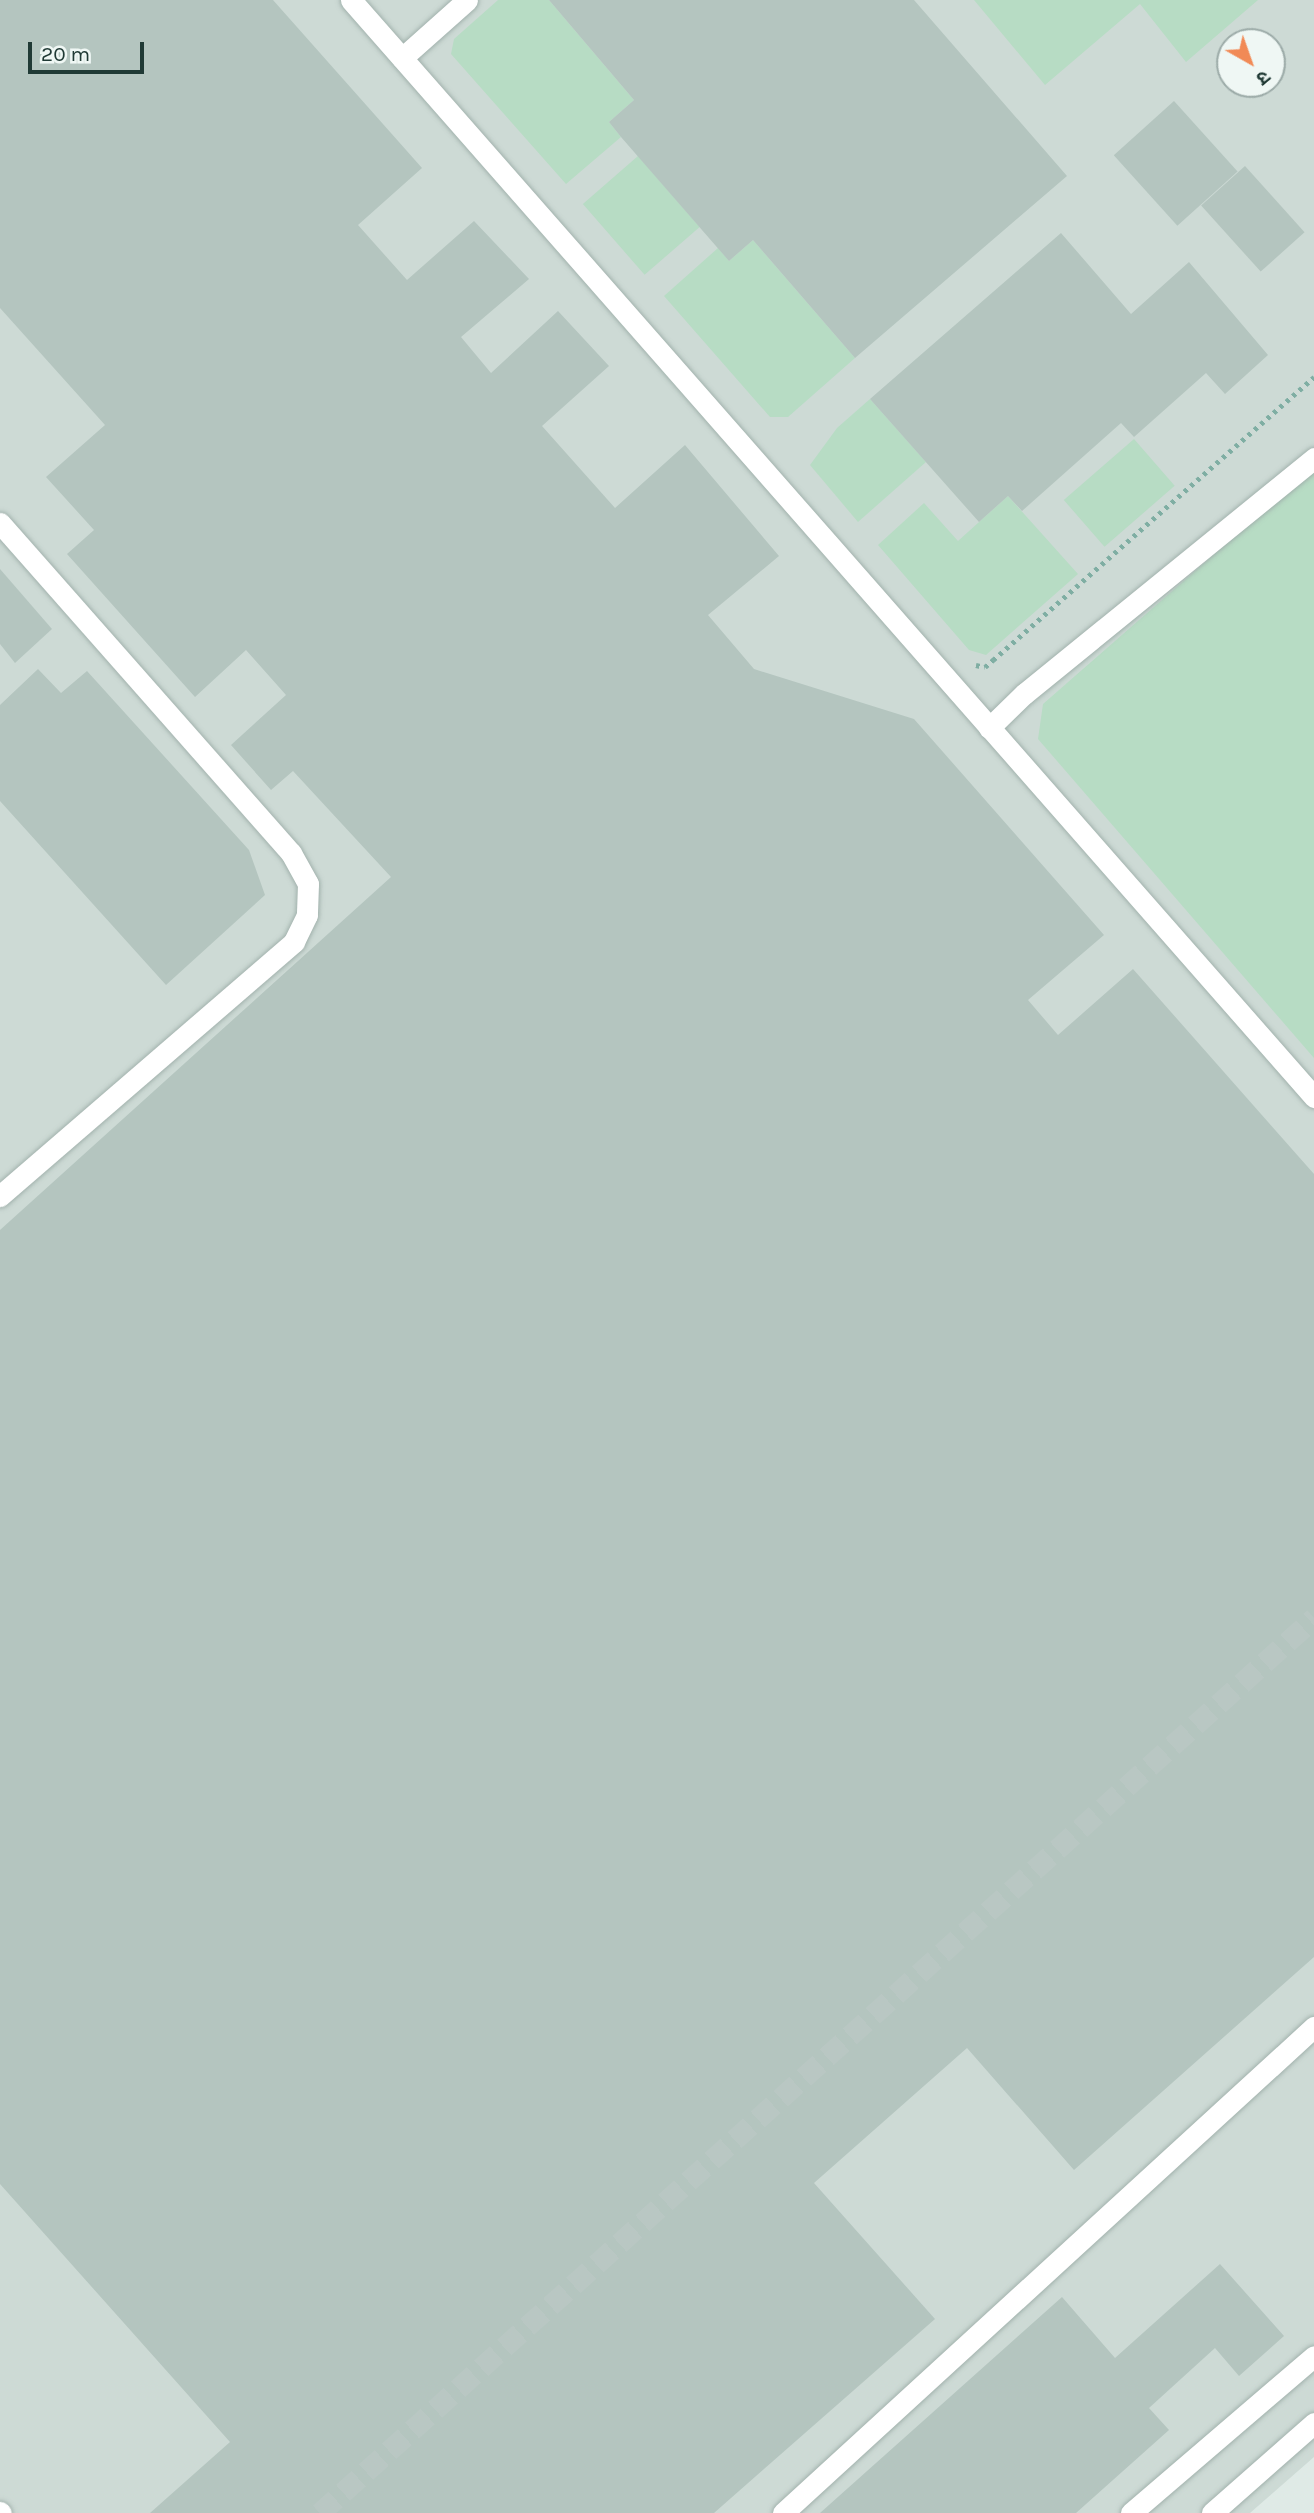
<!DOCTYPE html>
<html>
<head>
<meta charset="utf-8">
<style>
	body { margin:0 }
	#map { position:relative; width:1314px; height:2513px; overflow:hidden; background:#dfeae6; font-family:Karla,"Noto Sans Devanagari",sans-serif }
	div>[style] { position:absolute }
	.built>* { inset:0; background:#cddad5 }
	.green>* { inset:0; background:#b7dcc4; transform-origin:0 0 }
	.building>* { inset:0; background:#b4c5bf; transform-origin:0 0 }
	.minor-tunnel>* { height:21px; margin-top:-10.5px; transform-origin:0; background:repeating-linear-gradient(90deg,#b9c7c3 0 21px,transparent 0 31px) }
	.path>* { height:4.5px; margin-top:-2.25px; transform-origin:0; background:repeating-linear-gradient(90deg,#7faea3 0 3.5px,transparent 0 8.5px) }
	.roads { filter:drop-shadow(0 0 2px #a2b2ad) drop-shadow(0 0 2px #a2b2ad) }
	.minor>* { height:21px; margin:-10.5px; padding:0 10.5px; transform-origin:10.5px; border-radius:10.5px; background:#fff }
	span { translate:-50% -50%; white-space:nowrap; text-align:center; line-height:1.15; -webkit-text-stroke:5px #eff7f4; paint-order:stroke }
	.north { position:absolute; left:1216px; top:28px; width:70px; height:70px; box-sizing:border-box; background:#eff7f4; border:2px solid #9caba8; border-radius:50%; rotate:140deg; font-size:19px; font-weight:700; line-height:28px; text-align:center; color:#203a35 }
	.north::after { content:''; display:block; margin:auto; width:24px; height:32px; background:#f18a56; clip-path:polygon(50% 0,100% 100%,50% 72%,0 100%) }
	.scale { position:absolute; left:28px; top:42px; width:116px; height:32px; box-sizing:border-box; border:4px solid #203a35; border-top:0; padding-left:9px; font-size:21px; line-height:24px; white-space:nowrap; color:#203a35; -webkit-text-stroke:5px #eff7f4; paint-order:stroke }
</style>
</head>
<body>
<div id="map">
	<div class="built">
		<div style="clip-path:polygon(evenodd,0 0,1314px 0,1314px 2457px,1250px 2513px,0 2513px,0 0,1230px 42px,1272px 42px,1272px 84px,1230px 84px,1230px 42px)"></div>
	</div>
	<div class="green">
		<div style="clip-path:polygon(498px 0,549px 0,634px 100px,609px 122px,621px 137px,566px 184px,451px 54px,454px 39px)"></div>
		<div style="clip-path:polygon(974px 0,1258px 0,1186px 62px,1140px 4px,1045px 85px)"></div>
		<div style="left:638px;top:156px;width:94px;height:73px;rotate:49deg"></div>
		<div style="clip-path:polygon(753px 240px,855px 358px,788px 417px,770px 417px,664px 296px,718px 248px,729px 261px)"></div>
		<div style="clip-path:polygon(870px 399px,926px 462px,858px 522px,810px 465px,837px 428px)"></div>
		<div style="left:1134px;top:439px;width:62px;height:93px;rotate:49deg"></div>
		<div style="clip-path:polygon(1314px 467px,1314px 1058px,1038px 739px,1043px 704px)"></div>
		<div style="clip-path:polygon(1008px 496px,1078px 574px,986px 655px,969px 650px,878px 545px,924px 503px,958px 541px)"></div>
	</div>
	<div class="building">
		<div style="clip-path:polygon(0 0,273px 0,422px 168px,358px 225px,407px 280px,474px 221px,529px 279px,461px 337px,491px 373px,558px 311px,609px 366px,542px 426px,615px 508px,685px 445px,779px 556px,708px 615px,754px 669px,914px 719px,1104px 935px,1028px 1000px,1058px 1035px,1133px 969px,1314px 1174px,1314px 1957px,1074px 2170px,967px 2048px,814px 2183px,935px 2319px,714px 2513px,150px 2513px,230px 2442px,0 2184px,0 1230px,391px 877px,293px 771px,271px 790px,231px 745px,286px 695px,246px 650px,195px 697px,67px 554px,94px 530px,46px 477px,105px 425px,0 308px)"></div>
		<div style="clip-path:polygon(549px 0,914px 0,1067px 176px,855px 358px,753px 240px,729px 261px,621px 137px,609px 122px,634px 100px)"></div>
		<div style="left:1174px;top:101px;width:95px;height:81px;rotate:48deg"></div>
		<div style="left:1245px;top:166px;width:89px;height:59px;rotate:48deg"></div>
		<div style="clip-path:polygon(1061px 233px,1131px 314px,1189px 262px,1268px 355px,1225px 394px,1206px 373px,1134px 437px,1121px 423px,1022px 511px,1008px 496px,979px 522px,870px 399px)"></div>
		<div style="clip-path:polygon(0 569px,52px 629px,15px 663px,0 644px)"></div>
		<div style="clip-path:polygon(38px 669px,61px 693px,87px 671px,249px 850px,265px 895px,166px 985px,0 801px,0 705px)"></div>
		<div style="clip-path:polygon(1220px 2264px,1284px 2336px,1239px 2376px,1215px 2348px,1149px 2408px,1169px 2430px,1076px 2513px,820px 2513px,1062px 2297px,1115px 2358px)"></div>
	</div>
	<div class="minor-tunnel">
		<div style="left:320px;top:2513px;width:1338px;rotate:-42deg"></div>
	</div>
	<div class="path">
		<div style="left:976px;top:665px;width:9px;rotate:13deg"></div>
		<div style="left:985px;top:667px;width:11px;rotate:-41deg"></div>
		<div style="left:993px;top:660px;width:428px;rotate:-41.4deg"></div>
	</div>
	<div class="roads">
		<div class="minor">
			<div style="left:351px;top:0;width:1460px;rotate:48.72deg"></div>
			<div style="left:402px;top:58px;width:87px;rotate:-41.7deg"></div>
			<div style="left:0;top:523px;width:440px;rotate:48.6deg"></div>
			<div style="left:291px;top:853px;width:35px;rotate:61deg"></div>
			<div style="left:308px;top:884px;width:31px;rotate:92deg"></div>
			<div style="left:307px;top:915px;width:30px;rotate:116deg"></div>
			<div style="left:294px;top:942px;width:389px;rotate:139.2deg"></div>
			<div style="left:989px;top:728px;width:49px;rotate:-44.2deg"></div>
			<div style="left:1024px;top:694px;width:374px;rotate:-39.1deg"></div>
			<div style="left:0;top:2512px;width:1px;rotate:45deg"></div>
			<div style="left:783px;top:2513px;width:720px;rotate:-42.47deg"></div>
			<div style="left:1131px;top:2513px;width:241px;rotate:-40.6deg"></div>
			<div style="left:1212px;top:2513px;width:136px;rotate:-41.4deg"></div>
		</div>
	</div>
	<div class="north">उ</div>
	<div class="scale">20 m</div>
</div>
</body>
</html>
